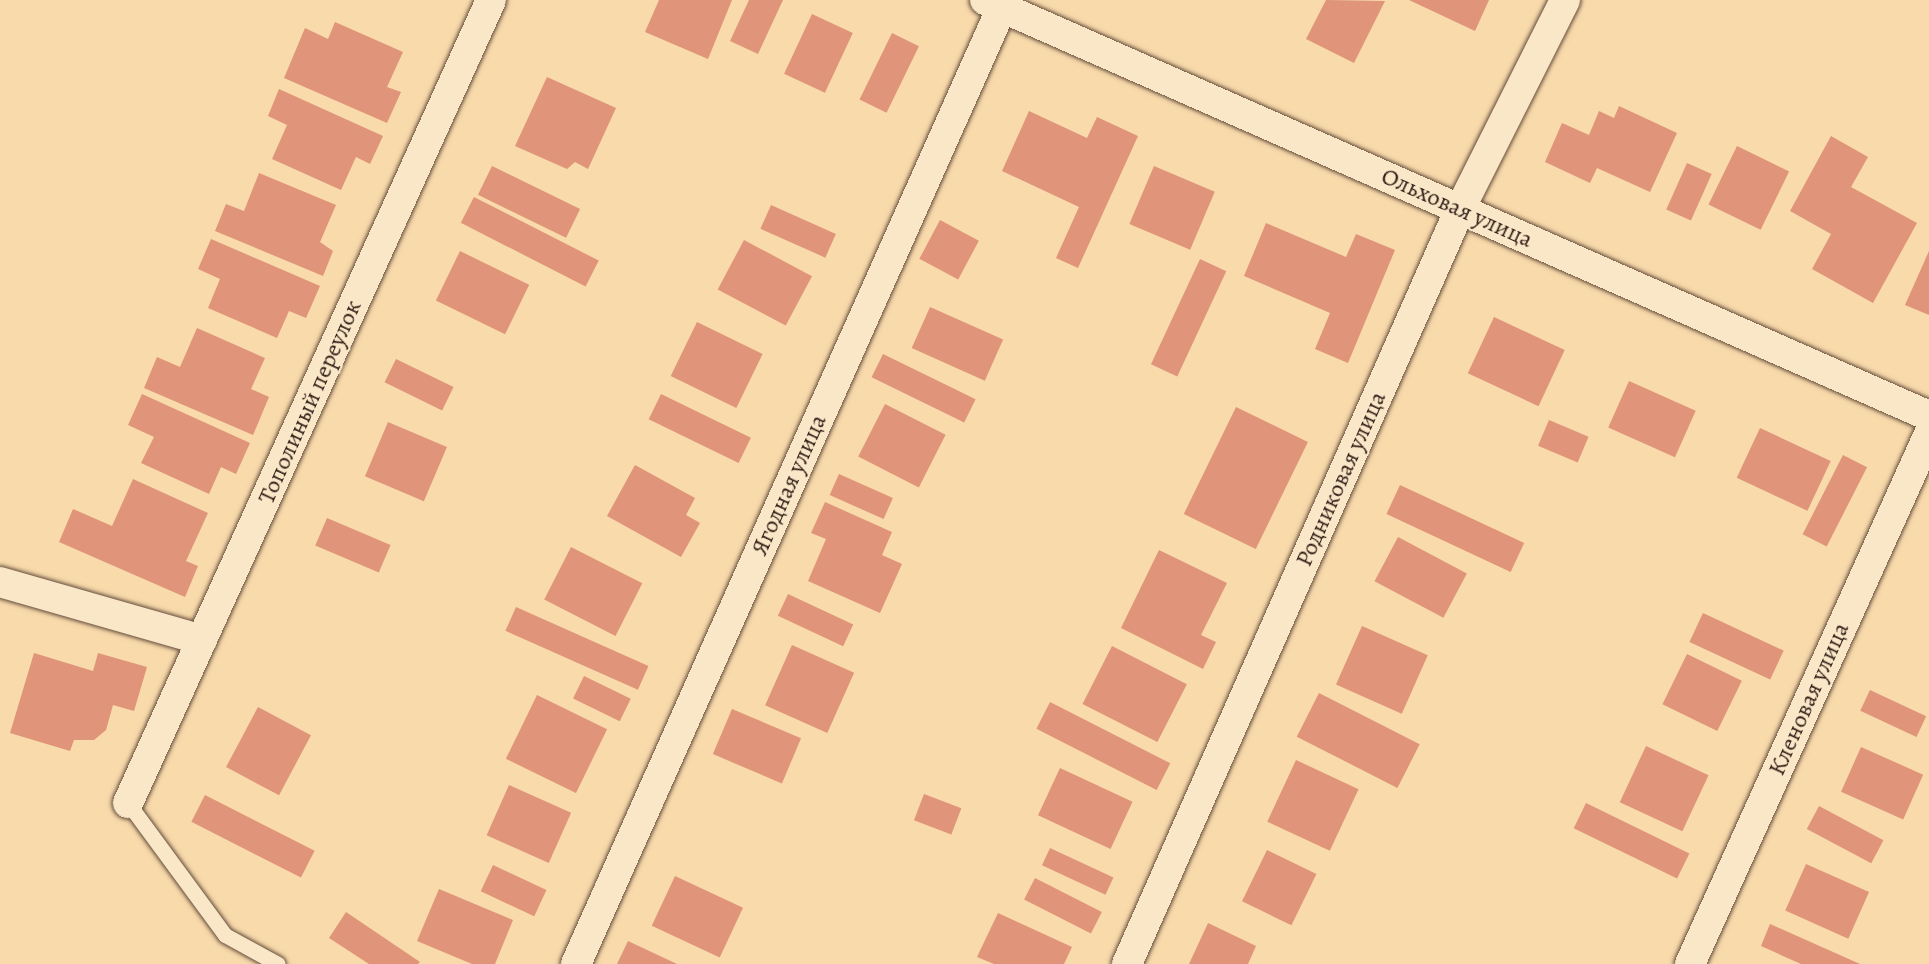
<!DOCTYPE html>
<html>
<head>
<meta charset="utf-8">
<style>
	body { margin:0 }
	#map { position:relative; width:1929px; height:964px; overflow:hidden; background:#f8daab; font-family:Alegreya,serif }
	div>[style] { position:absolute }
	.building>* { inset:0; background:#e0947a; transform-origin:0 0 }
	.roads { filter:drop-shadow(0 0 2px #644c3b) drop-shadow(0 0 2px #644c3b) }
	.lane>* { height:15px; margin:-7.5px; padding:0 7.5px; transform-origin:7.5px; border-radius:7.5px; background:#fae7c8 }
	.street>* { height:30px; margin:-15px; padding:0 15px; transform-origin:15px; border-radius:15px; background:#fae7c8 }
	span { translate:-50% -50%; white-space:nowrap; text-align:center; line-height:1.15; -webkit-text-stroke:4.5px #fae7c8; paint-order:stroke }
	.street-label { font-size:24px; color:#321d16 }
</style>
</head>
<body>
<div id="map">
	<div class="building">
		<div style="clip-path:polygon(659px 0,732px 0,708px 59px,645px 32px)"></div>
		<div style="clip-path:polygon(749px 0,783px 0,758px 54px,730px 41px)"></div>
		<div style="clip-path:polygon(1326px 0,1385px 1px,1354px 63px,1306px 39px)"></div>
		<div style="clip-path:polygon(1409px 0,1489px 0,1475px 31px)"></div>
		<div style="left:812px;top:14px;width:45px;height:66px;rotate:25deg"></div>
		<div style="clip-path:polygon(335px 22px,403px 52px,387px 87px,401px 92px,387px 123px,284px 78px,305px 28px,328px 39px)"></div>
		<div style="left:892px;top:33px;width:30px;height:74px;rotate:26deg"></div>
		<div style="clip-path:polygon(547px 77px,616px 108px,588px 169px,575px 162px,567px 169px,515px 146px)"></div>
		<div style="clip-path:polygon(279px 89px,383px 136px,370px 164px,356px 157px,341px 190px,272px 159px,287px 125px,268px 116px)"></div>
		<div style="clip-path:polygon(1619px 106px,1677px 133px,1650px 192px,1597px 168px,1590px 183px,1545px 162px,1562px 123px,1589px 135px,1599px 111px,1614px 118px)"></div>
		<div style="clip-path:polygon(1029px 111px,1087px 138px,1097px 117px,1138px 136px,1078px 268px,1056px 258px,1079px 207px,1002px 171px)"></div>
		<div style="clip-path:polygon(1831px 136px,1868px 157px,1851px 187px,1917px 223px,1873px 303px,1812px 269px,1831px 234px,1790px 211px)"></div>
		<div style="left:1737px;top:146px;width:58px;height:65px;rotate:26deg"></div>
		<div style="left:1687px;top:163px;width:27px;height:51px;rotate:24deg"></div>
		<div style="left:492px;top:166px;width:98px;height:32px;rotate:26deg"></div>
		<div style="left:1154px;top:166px;width:66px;height:63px;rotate:23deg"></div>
		<div style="clip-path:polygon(259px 173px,336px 205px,320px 242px,333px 251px,323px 276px,215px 231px,226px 204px,244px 211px)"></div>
		<div style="left:474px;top:197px;width:140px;height:29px;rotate:27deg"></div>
		<div style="left:771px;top:205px;width:71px;height:26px;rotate:24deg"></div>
		<div style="left:940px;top:220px;width:44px;height:44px;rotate:28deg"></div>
		<div style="clip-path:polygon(1266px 223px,1346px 257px,1356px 234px,1395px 250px,1348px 363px,1315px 349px,1330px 313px,1244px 276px)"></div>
		<div style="clip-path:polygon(211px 239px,320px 286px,306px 318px,289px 311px,277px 338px,208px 308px,220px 279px,198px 269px)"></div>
		<div style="left:744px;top:240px;width:77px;height:56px;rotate:28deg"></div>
		<div style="left:460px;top:251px;width:77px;height:55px;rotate:26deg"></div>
		<div style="clip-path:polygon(1929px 251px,1929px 315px,1905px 305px)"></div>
		<div style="left:1200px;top:259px;width:29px;height:116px;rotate:25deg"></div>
		<div style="left:930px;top:307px;width:80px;height:45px;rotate:24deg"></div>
		<div style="left:1494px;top:317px;width:78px;height:62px;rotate:25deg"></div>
		<div style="left:697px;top:322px;width:73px;height:60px;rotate:26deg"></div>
		<div style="clip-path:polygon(197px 328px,265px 358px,251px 389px,269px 397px,253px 435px,144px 388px,157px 357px,180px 367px)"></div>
		<div style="left:883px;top:354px;width:103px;height:26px;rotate:26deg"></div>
		<div style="left:396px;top:359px;width:64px;height:26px;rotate:26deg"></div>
		<div style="left:1629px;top:381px;width:73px;height:51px;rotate:24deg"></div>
		<div style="clip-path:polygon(142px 394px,250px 443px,236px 474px,221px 467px,209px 494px,141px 463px,154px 437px,128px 425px)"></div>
		<div style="left:661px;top:394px;width:100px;height:28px;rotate:26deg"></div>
		<div style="left:885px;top:404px;width:68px;height:59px;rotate:27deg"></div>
		<div style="left:1236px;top:407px;width:80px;height:119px;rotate:26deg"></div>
		<div style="left:1549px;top:420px;width:43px;height:28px;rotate:23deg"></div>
		<div style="left:388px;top:422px;width:64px;height:59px;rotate:23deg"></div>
		<div style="left:1760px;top:428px;width:78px;height:55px;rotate:25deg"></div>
		<div style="left:1843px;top:455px;width:27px;height:89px;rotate:27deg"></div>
		<div style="clip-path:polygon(635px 465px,695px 498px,686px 515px,700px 523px,681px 557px,607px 516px)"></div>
		<div style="left:839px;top:474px;width:59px;height:23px;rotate:24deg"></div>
		<div style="clip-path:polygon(133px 479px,208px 513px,186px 561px,198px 566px,185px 597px,59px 542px,73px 509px,112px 526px)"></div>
		<div style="left:1400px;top:485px;width:137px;height:32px;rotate:25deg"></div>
		<div style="clip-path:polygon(825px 502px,892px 532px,882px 555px,902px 564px,880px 613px,808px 581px,826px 539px,811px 533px)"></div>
		<div style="left:327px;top:518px;width:69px;height:30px;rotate:23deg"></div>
		<div style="left:1398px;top:537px;width:78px;height:50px;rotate:28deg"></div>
		<div style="left:571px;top:547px;width:80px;height:59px;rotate:27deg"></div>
		<div style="clip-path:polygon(1159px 550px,1227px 583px,1201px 635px,1216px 642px,1203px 669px,1121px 628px)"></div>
		<div style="left:788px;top:594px;width:72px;height:24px;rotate:25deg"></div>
		<div style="left:516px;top:607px;width:145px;height:26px;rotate:24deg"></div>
		<div style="left:1703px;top:613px;width:89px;height:32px;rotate:25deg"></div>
		<div style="left:1362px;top:626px;width:72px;height:64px;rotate:24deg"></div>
		<div style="left:792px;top:645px;width:68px;height:66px;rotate:24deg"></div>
		<div style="left:1112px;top:646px;width:84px;height:65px;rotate:27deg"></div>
		<div style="clip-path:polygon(34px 653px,93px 671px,98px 653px,147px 667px,134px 711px,113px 705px,106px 730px,94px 740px,74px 740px,70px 751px,10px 733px)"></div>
		<div style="left:1687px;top:654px;width:61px;height:56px;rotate:26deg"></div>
		<div style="left:584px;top:676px;width:52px;height:25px;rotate:26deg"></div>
		<div style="left:1870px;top:690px;width:62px;height:23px;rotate:25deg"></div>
		<div style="left:1319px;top:693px;width:113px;height:49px;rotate:27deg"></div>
		<div style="left:537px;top:695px;width:78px;height:71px;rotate:26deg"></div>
		<div style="left:1050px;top:702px;width:135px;height:30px;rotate:27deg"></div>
		<div style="left:258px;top:707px;width:60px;height:68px;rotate:28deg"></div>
		<div style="left:732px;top:709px;width:75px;height:49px;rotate:23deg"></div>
		<div style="left:1646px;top:746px;width:69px;height:62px;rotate:25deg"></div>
		<div style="left:1861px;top:747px;width:68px;height:49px;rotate:24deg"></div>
		<div style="left:1296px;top:760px;width:69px;height:68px;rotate:25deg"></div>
		<div style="left:1060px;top:768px;width:80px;height:52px;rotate:25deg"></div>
		<div style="left:509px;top:785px;width:68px;height:55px;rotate:24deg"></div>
		<div style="left:924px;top:794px;width:40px;height:28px;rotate:21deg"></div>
		<div style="left:205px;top:795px;width:123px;height:30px;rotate:27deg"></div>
		<div style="left:1586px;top:803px;width:115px;height:28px;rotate:26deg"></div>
		<div style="left:1819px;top:806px;width:73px;height:26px;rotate:28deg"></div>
		<div style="left:1050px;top:848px;width:70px;height:19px;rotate:25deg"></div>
		<div style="left:1267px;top:850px;width:55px;height:57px;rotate:26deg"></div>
		<div style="left:1806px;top:864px;width:69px;height:51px;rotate:24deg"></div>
		<div style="left:493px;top:865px;width:59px;height:29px;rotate:25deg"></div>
		<div style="left:675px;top:876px;width:75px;height:55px;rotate:25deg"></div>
		<div style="left:1035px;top:878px;width:75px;height:24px;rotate:27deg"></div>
		<div style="clip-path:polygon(439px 889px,513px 920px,495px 964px,472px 964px,417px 941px)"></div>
		<div style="clip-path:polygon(346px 912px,420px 962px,418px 964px,369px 964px,329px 938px)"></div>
		<div style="clip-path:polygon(998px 913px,1072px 947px,1064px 964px,994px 964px,977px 957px)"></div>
		<div style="clip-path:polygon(1208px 923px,1256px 946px,1248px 964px,1189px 964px)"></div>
		<div style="clip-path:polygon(1770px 924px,1860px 964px,1801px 964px,1761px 946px)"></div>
		<div style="clip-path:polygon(628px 941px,677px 964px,617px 964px)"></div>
	</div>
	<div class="roads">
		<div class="lane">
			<div style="left:128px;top:803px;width:164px;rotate:53.7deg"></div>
			<div style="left:225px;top:935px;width:60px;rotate:28.7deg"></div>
		</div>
		<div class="street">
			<div style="left:985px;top:0;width:1032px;rotate:23.78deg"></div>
			<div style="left:0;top:582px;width:210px;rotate:16deg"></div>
			<div style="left:128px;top:803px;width:881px;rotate:-65.67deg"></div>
			<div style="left:576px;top:964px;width:1048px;rotate:-66deg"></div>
			<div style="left:1127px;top:964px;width:825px;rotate:-66.2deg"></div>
			<div style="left:1460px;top:209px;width:234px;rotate:-63.3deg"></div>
			<div style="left:1690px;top:964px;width:581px;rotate:-65.73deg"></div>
		</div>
	</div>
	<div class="street-label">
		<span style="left:1457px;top:208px;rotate:24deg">Ольховая улица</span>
		<span style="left:310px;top:402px;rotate:-66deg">Тополиный переулок</span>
		<span style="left:1341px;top:479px;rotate:-66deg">Родниковая улица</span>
		<span style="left:789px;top:485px;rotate:-66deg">Ягодная улица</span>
		<span style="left:1809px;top:699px;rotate:-66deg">Кленовая улица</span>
	</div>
</div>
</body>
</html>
